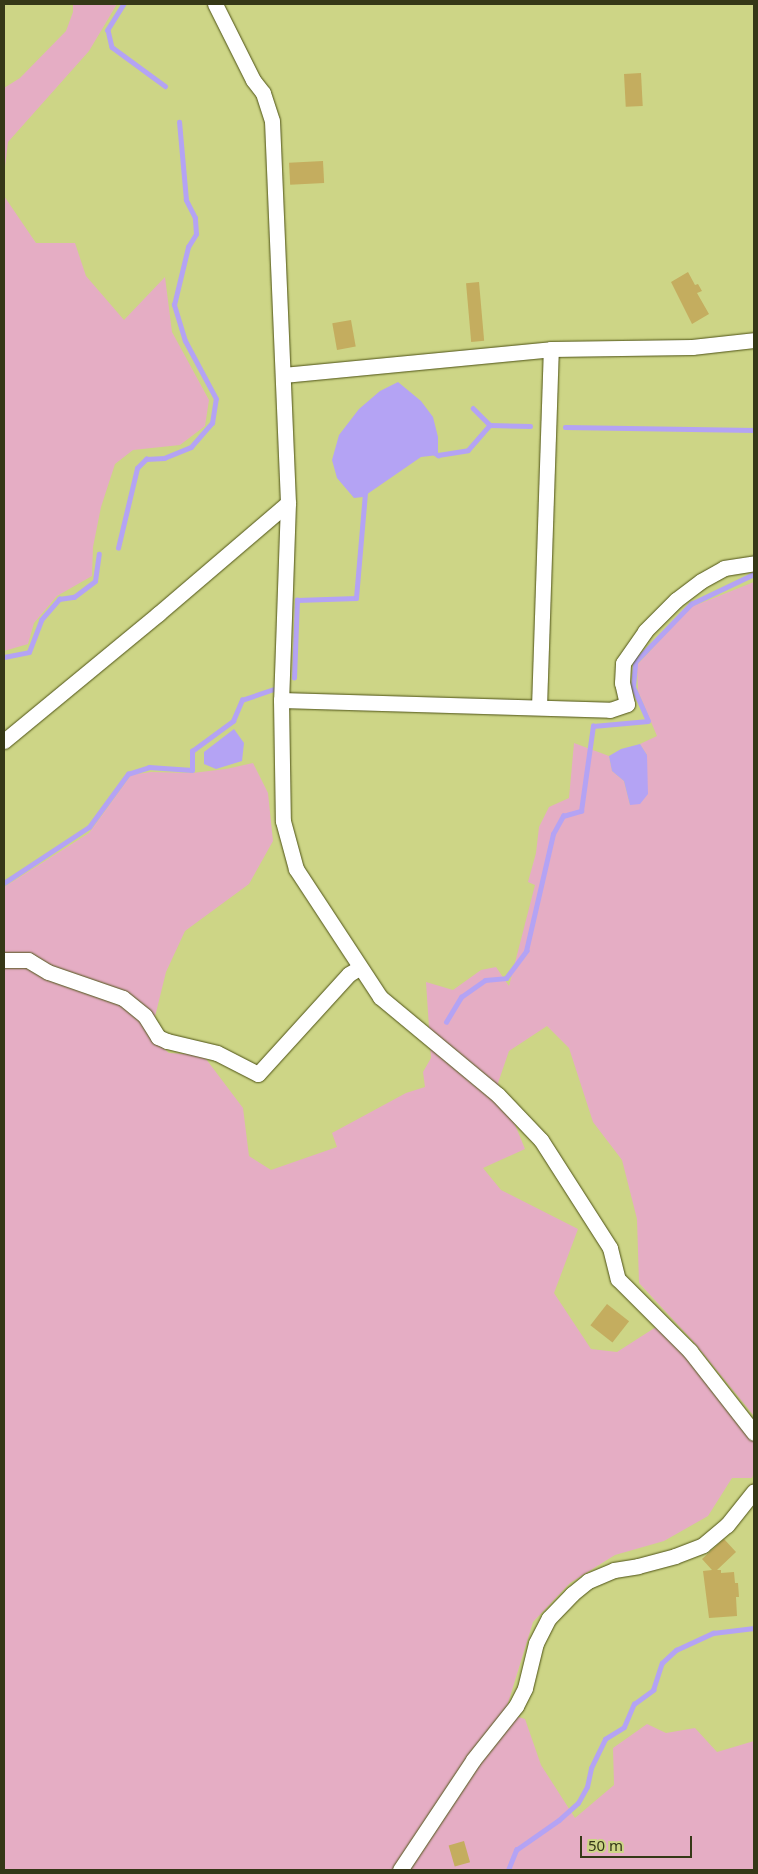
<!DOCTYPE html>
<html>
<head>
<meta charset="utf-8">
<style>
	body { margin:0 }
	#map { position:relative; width:758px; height:1874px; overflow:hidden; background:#cdd586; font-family:"Noto Sans",sans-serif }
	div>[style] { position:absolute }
	.green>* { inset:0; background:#e5adc4 }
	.water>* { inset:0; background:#b4a3f4 }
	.stream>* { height:4.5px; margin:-2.25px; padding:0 2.25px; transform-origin:2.25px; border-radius:2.25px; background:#b4a3f4 }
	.building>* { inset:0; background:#c4ad5f; transform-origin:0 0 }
	.roads { filter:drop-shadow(0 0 1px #4d5114) drop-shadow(0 0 1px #4d5114) }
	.minor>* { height:15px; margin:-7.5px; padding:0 7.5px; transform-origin:7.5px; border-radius:7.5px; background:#fff }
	span { translate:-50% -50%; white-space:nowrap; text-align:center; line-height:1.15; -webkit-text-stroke:4px #cdd586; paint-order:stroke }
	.frame { position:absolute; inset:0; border:5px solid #353817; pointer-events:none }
	.scale { position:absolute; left:580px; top:1836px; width:112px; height:22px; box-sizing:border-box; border:2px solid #353817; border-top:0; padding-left:6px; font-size:15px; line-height:18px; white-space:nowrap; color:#353817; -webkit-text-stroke:4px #cdd586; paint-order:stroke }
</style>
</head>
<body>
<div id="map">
	<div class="green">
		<div style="clip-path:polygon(73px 4px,117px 4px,89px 51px,8px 142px,4px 175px,4px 88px,20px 78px,66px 31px,73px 12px)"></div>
		<div style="clip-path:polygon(4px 196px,36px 243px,75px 243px,86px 276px,124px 320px,165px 277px,172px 332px,209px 400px,205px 426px,180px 445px,133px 450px,115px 464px,101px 507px,93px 547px,92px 576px,57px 596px,34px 623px,28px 644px,4px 651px)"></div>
		<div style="clip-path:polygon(754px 582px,754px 1416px,692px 1340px,639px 1283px,637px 1219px,622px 1160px,593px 1122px,569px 1048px,547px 1026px,509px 1051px,498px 1083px,525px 1149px,483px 1168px,501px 1190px,578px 1229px,554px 1293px,591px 1349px,617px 1352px,656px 1327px,696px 1366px,754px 1442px,754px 1472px,752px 1478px,732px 1478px,708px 1516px,664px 1541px,615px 1555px,570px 1583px,533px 1622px,505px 1713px,525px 1719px,541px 1765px,575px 1818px,614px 1785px,613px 1748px,647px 1724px,666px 1733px,695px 1728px,717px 1752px,754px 1741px,754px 1870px,4px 1870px,4px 887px,89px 833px,131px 775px,151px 772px,192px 773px,226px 769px,253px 763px,268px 793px,273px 841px,249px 884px,185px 931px,166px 972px,150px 1037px,169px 1053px,203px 1055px,243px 1108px,249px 1156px,271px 1170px,337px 1147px,332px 1133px,406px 1093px,425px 1087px,423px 1072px,431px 1058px,426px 982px,453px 990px,481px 970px,496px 967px,509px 986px,535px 885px,528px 882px,536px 853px,539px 827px,549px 807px,569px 798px,574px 743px,609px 756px,612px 771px,624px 781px,630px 805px,647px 755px,640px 744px,657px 736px,638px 691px,637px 665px,691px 607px)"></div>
	</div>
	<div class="water">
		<div style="clip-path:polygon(398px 382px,421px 401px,433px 417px,438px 437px,438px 455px,421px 457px,363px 497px,354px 498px,337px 478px,332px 460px,339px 435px,359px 409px,380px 391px)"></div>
		<div style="clip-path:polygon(234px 729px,244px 743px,242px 761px,216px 769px,204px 764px,204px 752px)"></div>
		<div style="clip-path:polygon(640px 744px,647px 755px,648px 794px,640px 804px,630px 805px,624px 781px,612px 771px,609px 756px,621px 749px)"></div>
	</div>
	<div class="stream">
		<div style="left:124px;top:4px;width:31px;rotate:122deg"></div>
		<div style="left:108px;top:30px;width:17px;rotate:77deg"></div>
		<div style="left:112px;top:47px;width:66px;rotate:36.3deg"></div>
		<div style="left:473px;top:408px;width:24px;rotate:45deg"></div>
		<div style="left:490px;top:425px;width:40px;rotate:1.4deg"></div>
		<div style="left:565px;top:427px;width:189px;rotate:0.9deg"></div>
		<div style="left:435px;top:453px;width:4px;rotate:34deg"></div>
		<div style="left:438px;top:455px;width:30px;rotate:-9deg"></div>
		<div style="left:468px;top:450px;width:33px;rotate:-49deg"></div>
		<div style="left:118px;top:548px;width:82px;rotate:-76.6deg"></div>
		<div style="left:137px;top:468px;width:13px;rotate:-45deg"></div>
		<div style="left:146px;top:459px;width:18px;rotate:-3deg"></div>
		<div style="left:164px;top:458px;width:29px;rotate:-22deg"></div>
		<div style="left:191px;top:447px;width:32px;rotate:-49deg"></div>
		<div style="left:212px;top:423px;width:24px;rotate:-81deg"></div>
		<div style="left:216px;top:399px;width:66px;rotate:-118.1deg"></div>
		<div style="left:185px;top:341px;width:38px;rotate:-107deg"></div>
		<div style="left:174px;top:305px;width:60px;rotate:-76.4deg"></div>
		<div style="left:188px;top:247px;width:15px;rotate:-58deg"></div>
		<div style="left:196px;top:234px;width:16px;rotate:-94deg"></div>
		<div style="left:195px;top:218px;width:20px;rotate:-117deg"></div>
		<div style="left:186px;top:200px;width:78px;rotate:-95.1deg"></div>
		<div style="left:4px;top:657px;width:25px;rotate:-11deg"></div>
		<div style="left:29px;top:652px;width:34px;rotate:-69deg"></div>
		<div style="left:41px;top:620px;width:28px;rotate:-49deg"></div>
		<div style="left:59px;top:599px;width:15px;rotate:-8deg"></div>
		<div style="left:74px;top:597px;width:26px;rotate:-37deg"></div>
		<div style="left:95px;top:581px;width:27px;rotate:-82deg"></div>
		<div style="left:294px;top:678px;width:78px;rotate:-87.8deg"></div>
		<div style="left:297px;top:600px;width:59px;rotate:-1.9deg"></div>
		<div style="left:356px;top:598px;width:106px;rotate:-85.1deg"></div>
		<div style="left:4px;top:883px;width:102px;rotate:-33.4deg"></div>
		<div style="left:89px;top:827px;width:66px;rotate:-53.7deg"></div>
		<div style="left:128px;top:774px;width:22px;rotate:-18deg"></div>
		<div style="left:149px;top:767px;width:43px;rotate:4deg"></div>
		<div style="left:192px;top:770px;width:19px;rotate:-90deg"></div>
		<div style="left:192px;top:751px;width:51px;rotate:-36.2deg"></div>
		<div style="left:233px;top:721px;width:23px;rotate:-67deg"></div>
		<div style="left:242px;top:700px;width:34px;rotate:-19deg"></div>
		<div style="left:446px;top:1022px;width:29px;rotate:-59deg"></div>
		<div style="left:461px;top:997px;width:29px;rotate:-35deg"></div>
		<div style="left:485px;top:980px;width:21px;rotate:-5deg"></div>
		<div style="left:506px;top:978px;width:34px;rotate:-53deg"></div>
		<div style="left:526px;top:951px;width:120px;rotate:-77deg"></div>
		<div style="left:553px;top:834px;width:21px;rotate:-61deg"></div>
		<div style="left:563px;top:816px;width:19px;rotate:-16deg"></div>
		<div style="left:581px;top:811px;width:86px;rotate:-82deg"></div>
		<div style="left:593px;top:726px;width:55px;rotate:-5.2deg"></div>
		<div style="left:648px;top:721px;width:37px;rotate:-114deg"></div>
		<div style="left:633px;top:687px;width:25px;rotate:-85deg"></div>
		<div style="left:635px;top:662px;width:81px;rotate:-46deg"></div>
		<div style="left:691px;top:604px;width:70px;rotate:-25.5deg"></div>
		<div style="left:508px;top:1870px;width:22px;rotate:-68deg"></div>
		<div style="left:516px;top:1850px;width:52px;rotate:-34.9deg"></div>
		<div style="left:559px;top:1820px;width:25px;rotate:-42deg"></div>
		<div style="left:578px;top:1803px;width:18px;rotate:-61deg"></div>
		<div style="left:587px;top:1787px;width:19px;rotate:-78deg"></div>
		<div style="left:591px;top:1768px;width:32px;rotate:-64deg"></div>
		<div style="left:605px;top:1739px;width:22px;rotate:-32deg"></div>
		<div style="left:624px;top:1727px;width:25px;rotate:-67deg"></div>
		<div style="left:634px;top:1704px;width:24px;rotate:-36deg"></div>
		<div style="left:653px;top:1690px;width:28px;rotate:-72deg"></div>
		<div style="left:662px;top:1663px;width:19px;rotate:-43deg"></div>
		<div style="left:676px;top:1650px;width:41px;rotate:-24.7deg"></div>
		<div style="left:713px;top:1633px;width:41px;rotate:-7deg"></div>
	</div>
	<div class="building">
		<div style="left:641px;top:73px;width:33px;height:17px;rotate:87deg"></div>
		<div style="left:323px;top:161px;width:22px;height:34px;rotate:87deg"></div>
		<div style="clip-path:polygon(688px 272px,695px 285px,698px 284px,702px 291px,697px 293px,709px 314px,692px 324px,671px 282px)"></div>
		<div style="left:479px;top:282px;width:59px;height:13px;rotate:85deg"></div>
		<div style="left:351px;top:320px;width:27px;height:19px;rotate:80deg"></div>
		<div style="left:607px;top:1304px;width:28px;height:27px;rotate:38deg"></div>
		<div style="clip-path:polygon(724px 1539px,736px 1552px,717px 1570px,721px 1570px,721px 1573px,734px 1572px,735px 1583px,738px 1583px,739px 1597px,736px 1597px,737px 1616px,709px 1618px,703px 1571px,712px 1570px,702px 1559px)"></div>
		<div style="left:464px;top:1841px;width:22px;height:16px;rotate:74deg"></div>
	</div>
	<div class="roads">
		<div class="minor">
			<div style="left:215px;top:4px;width:85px;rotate:63.4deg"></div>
			<div style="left:253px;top:80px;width:16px;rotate:52deg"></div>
			<div style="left:263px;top:93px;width:29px;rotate:72deg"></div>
			<div style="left:272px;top:121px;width:382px;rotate:87.6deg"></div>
			<div style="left:288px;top:503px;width:197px;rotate:92deg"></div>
			<div style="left:281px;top:700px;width:121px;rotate:89.1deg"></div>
			<div style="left:283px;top:821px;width:50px;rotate:74.8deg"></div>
			<div style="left:296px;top:869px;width:153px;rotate:56.7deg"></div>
			<div style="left:380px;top:997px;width:153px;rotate:39.7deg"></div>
			<div style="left:498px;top:1095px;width:62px;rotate:46.3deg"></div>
			<div style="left:541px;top:1140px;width:128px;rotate:57.4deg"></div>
			<div style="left:610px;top:1248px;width:32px;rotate:76deg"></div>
			<div style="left:618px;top:1279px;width:102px;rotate:45deg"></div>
			<div style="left:690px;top:1351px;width:104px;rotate:52deg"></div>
			<div style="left:283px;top:375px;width:269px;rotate:-5.5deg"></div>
			<div style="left:551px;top:349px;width:141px;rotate:-0.8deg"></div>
			<div style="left:692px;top:347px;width:62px;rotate:-6.4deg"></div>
			<div style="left:281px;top:700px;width:329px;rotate:1.7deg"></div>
			<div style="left:610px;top:710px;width:18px;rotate:-19deg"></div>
			<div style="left:627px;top:704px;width:22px;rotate:-103deg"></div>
			<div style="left:622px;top:683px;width:20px;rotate:-87deg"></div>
			<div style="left:623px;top:663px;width:39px;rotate:-55deg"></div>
			<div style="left:645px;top:631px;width:44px;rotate:-45deg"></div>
			<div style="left:676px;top:600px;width:31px;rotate:-37deg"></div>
			<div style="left:701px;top:581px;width:26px;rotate:-29deg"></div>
			<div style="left:724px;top:568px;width:30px;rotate:-9deg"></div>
			<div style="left:539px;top:707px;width:358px;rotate:-88.1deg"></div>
			<div style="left:4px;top:741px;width:200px;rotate:-39.5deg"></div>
			<div style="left:158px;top:614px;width:171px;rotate:-40.5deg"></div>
			<div style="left:4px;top:960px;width:24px"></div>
			<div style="left:28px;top:960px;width:23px;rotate:31deg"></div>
			<div style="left:48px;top:972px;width:79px;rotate:19.1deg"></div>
			<div style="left:123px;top:998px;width:28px;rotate:39deg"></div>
			<div style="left:145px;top:1016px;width:25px;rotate:58deg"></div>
			<div style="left:158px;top:1037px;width:10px;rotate:24deg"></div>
			<div style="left:167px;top:1041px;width:51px;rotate:13.5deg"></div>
			<div style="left:217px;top:1053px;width:46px;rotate:27.1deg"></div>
			<div style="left:258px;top:1074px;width:135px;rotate:-47.7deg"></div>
			<div style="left:349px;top:974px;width:12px;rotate:-31deg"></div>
			<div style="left:400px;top:1870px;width:132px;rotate:-56.4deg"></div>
			<div style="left:473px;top:1760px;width:69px;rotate:-51.5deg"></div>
			<div style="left:516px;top:1706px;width:20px;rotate:-63deg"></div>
			<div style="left:525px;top:1688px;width:46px;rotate:-76.3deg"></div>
			<div style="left:536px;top:1643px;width:28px;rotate:-63deg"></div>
			<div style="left:549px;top:1618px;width:33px;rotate:-46deg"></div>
			<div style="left:572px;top:1594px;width:21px;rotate:-39deg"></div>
			<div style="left:588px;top:1581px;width:28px;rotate:-23deg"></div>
			<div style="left:614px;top:1570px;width:24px;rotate:-9deg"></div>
			<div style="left:638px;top:1566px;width:38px;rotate:-15deg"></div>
			<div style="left:675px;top:1556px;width:30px;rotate:-21deg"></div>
			<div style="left:703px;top:1545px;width:31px;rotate:-40deg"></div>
			<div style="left:727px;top:1525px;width:43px;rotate:-51.5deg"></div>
		</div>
	</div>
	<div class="frame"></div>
	<div class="scale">50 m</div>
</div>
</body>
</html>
